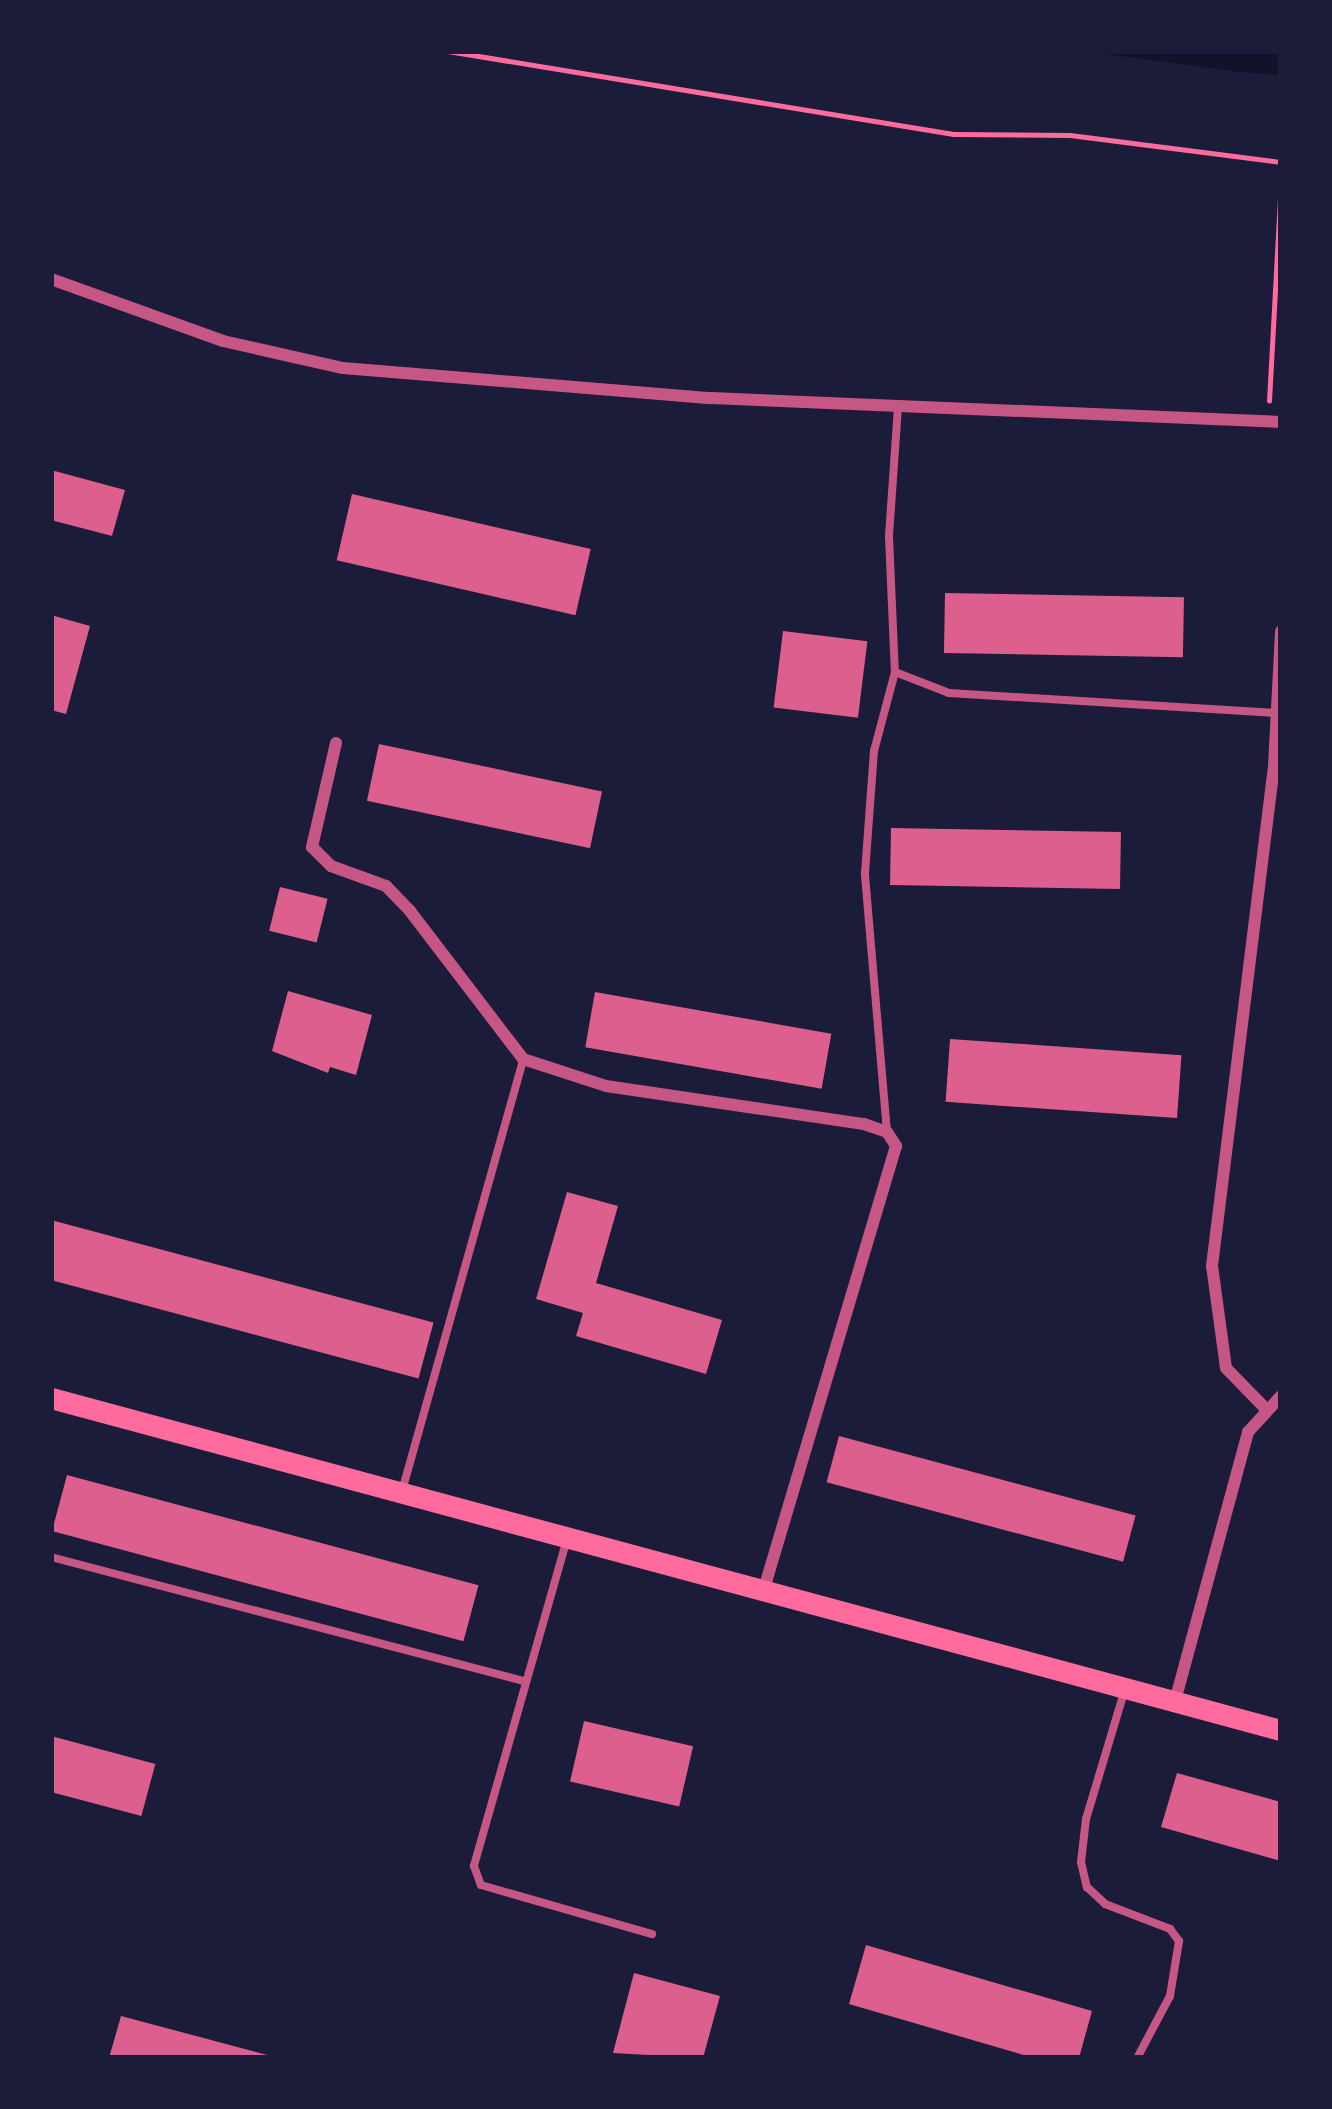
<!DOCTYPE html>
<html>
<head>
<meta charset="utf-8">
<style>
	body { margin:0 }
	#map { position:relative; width:1332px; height:2109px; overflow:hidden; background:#1b1b3a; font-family:"Fira Sans Condensed",sans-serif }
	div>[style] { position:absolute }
	.water>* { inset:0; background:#12122b }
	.building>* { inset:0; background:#dd5f8e; transform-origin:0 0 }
	.path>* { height:4.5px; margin:-2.25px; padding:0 2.25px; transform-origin:2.25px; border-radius:2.25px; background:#ff6b9d }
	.service>* { height:8px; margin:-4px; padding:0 4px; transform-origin:4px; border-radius:4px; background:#c65784 }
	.minor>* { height:12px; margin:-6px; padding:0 6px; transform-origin:6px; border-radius:6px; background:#c65784 }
	.secondary>* { height:21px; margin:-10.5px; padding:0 10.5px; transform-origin:10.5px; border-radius:10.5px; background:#ff6b9d }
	span { translate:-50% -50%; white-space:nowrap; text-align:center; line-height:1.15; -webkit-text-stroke:10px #1b1b3a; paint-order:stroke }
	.frame { position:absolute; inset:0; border:54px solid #1b1b3a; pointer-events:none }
</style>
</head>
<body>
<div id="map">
	<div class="water">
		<div style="clip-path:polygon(1083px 51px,1281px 51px,1281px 75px,1240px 72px)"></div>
	</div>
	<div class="building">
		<div style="clip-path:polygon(51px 470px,125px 490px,112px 536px,51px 520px)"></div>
		<div style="left:352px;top:494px;width:245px;height:68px;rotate:13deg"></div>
		<div style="left:945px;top:593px;width:239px;height:60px;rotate:1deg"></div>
		<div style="clip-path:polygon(51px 615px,90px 626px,66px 714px,51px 710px)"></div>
		<div style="left:783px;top:631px;width:85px;height:77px;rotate:7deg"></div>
		<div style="left:379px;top:744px;width:228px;height:58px;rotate:12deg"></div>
		<div style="left:891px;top:828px;width:230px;height:57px;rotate:1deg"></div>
		<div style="left:280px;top:887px;width:49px;height:45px;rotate:14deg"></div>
		<div style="clip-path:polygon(288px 991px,372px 1015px,356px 1075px,330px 1067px,328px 1073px,272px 1051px)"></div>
		<div style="left:595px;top:992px;width:240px;height:56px;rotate:10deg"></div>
		<div style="left:950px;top:1039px;width:232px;height:63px;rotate:4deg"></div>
		<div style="clip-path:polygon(567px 1192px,618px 1206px,596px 1283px,722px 1320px,706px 1374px,576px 1336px,583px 1313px,536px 1299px)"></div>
		<div style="left:51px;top:1220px;width:396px;height:58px;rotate:15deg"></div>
		<div style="left:839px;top:1436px;width:307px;height:48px;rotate:15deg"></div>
		<div style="left:67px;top:1475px;width:426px;height:58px;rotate:15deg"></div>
		<div style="left:584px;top:1721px;width:112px;height:62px;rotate:13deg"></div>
		<div style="left:51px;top:1736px;width:108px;height:54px;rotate:15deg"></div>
		<div style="clip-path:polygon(1177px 1773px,1281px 1802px,1281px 1861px,1161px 1827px)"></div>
		<div style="clip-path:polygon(866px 1945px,1092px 2011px,1079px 2058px,1034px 2058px,849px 2004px)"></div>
		<div style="clip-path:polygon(634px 1973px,720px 1996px,703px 2058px,613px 2053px)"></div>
		<div style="clip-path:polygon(121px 2016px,275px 2057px,275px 2058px,109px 2058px)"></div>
	</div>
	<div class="path">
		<div style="left:448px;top:51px;width:512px;rotate:9.33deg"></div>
		<div style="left:953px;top:134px;width:117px;rotate:0.5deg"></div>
		<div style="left:1070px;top:135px;width:213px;rotate:7.3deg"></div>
		<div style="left:1269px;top:401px;width:222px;rotate:-86.9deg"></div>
	</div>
	<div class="service">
		<div style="left:898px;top:407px;width:130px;rotate:94deg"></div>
		<div style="left:889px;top:537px;width:135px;rotate:87.5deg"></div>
		<div style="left:895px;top:672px;width:58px;rotate:21.3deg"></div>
		<div style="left:949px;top:693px;width:328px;rotate:3.5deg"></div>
		<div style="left:887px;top:1132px;width:260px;rotate:-94.9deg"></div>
		<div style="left:865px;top:873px;width:122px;rotate:-85.8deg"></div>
		<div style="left:874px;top:751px;width:82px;rotate:-75.1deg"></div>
		<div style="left:402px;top:1491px;width:448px;rotate:-74.3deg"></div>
		<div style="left:567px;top:1539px;width:340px;rotate:105.9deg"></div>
		<div style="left:474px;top:1866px;width:20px;rotate:70deg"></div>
		<div style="left:481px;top:1885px;width:178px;rotate:16deg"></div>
		<div style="left:51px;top:1557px;width:491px;rotate:14.7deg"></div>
		<div style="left:1125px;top:1689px;width:136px;rotate:106.7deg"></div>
		<div style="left:1086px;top:1819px;width:43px;rotate:96.6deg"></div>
		<div style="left:1081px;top:1862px;width:26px;rotate:77deg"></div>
		<div style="left:1087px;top:1887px;width:25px;rotate:43deg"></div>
		<div style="left:1105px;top:1904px;width:70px;rotate:21deg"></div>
		<div style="left:1170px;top:1929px;width:15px;rotate:53deg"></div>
		<div style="left:1179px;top:1941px;width:56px;rotate:99.3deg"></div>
		<div style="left:1170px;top:1996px;width:70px;rotate:118deg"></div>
	</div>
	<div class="minor">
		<div style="left:51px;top:279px;width:183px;rotate:19.8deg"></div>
		<div style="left:223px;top:341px;width:123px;rotate:12.7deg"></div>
		<div style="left:343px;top:368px;width:369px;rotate:4.7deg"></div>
		<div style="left:711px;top:398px;width:571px;rotate:2.41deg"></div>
		<div style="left:336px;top:743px;width:107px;rotate:103deg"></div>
		<div style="left:312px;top:847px;width:27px;rotate:45deg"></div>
		<div style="left:331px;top:866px;width:59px;rotate:20deg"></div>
		<div style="left:386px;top:886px;width:35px;rotate:46deg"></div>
		<div style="left:410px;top:911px;width:186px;rotate:52.6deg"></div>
		<div style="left:523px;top:1059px;width:87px;rotate:18deg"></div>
		<div style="left:606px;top:1086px;width:261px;rotate:8.4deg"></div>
		<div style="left:864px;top:1124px;width:24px;rotate:19deg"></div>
		<div style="left:887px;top:1132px;width:17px;rotate:57deg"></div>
		<div style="left:896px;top:1146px;width:463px;rotate:106.6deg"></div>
		<div style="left:1264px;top:1407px;width:54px;rotate:-134.3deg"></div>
		<div style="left:1226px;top:1368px;width:103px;rotate:-97.8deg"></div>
		<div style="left:1212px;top:1266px;width:504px;rotate:-82.93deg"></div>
		<div style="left:1274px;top:766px;width:135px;rotate:-87deg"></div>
		<div style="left:1175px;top:1701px;width:279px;rotate:-74.8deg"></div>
		<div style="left:1248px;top:1432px;width:49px;rotate:-47.5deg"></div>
	</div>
	<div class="secondary">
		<div style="left:51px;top:1398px;width:1274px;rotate:15.11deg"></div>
	</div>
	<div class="frame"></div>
</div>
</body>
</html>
